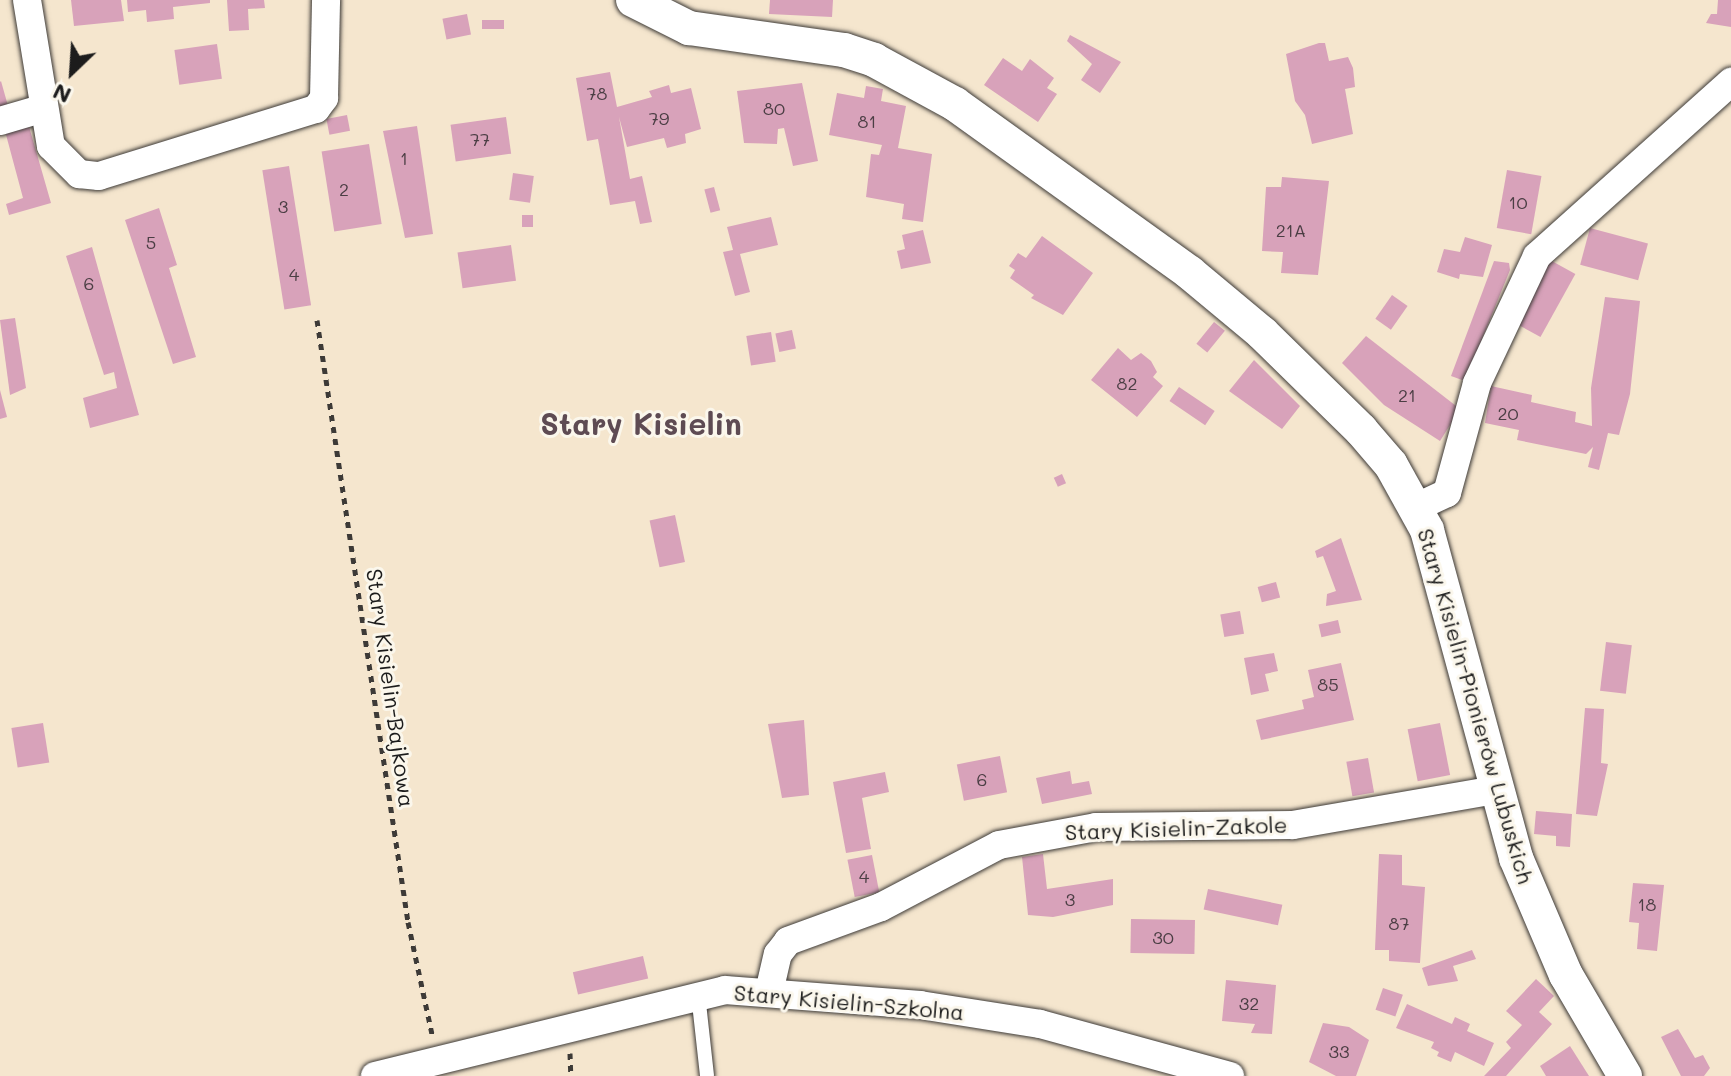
<!DOCTYPE html>
<html>
<head>
<meta charset="utf-8">
<style>
	body { margin:0 }
	#map { position:relative; width:1731px; height:1076px; overflow:hidden; background:#f5e6ce; font-family:Mali,sans-serif }
	div>[style] { position:absolute }
	.building>* { inset:0; background:#d8a2ba; transform-origin:0 0 }
	.path>* { height:5px; margin-top:-2.5px; transform-origin:0; background:repeating-linear-gradient(90deg,#3d3a37 0 6px,transparent 0 12px) }
	.roads { filter:drop-shadow(0 0 2px #3d3a37) drop-shadow(0 0 2px #3d3a37) }
	.service>* { height:14px; margin:-7px; padding:0 7px; transform-origin:7px; border-radius:7px; background:#fff }
	.minor>* { height:28px; margin:-14px; padding:0 14px; transform-origin:14px; border-radius:14px; background:#fff }
	.tertiary>* { height:34px; margin:-17px; padding:0 17px; transform-origin:17px; border-radius:17px; background:#fff }
	span { translate:-50% -50%; white-space:nowrap; text-align:center; line-height:1.15; -webkit-text-stroke:6px #fbf7ec; paint-order:stroke }
	.number-label { font-size:18px; color:#4b3e44 }
	.number-label span { -webkit-text-stroke-width:0 }
	.street-label { font-size:22px; color:#1c1c1c }
	.district-label { font-size:30px; color:#5e4b53; font-weight:700 }
	.north { position:absolute; left:32px; top:32px; width:80px; height:80px; -webkit-text-stroke:6px #fbf7ec; paint-order:stroke; rotate:205deg; font-size:22px; font-weight:700; line-height:32px; text-align:center; color:#1c1c1c }
	.north::after { content:''; display:block; margin:auto; width:28px; height:36px; background:#1c1c1c; clip-path:polygon(50% 0,100% 100%,50% 72%,0 100%) }
</style>
</head>
<body>
<div id="map">
	<div class="building">
		<div style="clip-path:polygon(71px 0,121px 0,124px 21px,74px 26px)"></div>
		<div style="clip-path:polygon(127px 0,210px 0,210px 3px,173px 7px,174px 19px,147px 22px,146px 10px,128px 12px)"></div>
		<div style="clip-path:polygon(227px 0,264px 0,265px 8px,248px 9px,249px 30px,229px 31px)"></div>
		<div style="clip-path:polygon(770px 0,833px 0,832px 17px,769px 14px)"></div>
		<div style="clip-path:polygon(1718px 0,1731px 0,1731px 27px,1706px 23px,1711px 14px,1717px 14px)"></div>
		<div style="left:467px;top:14px;width:21px;height:25px;rotate:79deg"></div>
		<div style="left:482px;top:20px;width:22px;height:9px"></div>
		<div style="clip-path:polygon(1070px 35px,1121px 62px,1100px 93px,1081px 80px,1092px 64px,1067px 41px)"></div>
		<div style="clip-path:polygon(1319px 43px,1325px 43px,1329px 61px,1348px 57px,1353px 68px,1355px 87px,1345px 89px,1353px 134px,1312px 144px,1305px 115px,1295px 101px,1286px 54px)"></div>
		<div style="left:217px;top:44px;width:35px;height:43px;rotate:82deg"></div>
		<div style="clip-path:polygon(1003px 58px,1022px 71px,1030px 59px,1054px 78px,1047px 88px,1057px 94px,1038px 122px,984px 85px)"></div>
		<div style="clip-path:polygon(610px 72px,617px 107px,652px 97px,649px 91px,669px 85px,671px 93px,691px 88px,701px 129px,685px 134px,686px 143px,667px 148px,664px 138px,627px 147px,619px 117px,630px 179px,642px 176px,652px 222px,640px 224px,635px 201px,610px 205px,598px 139px,587px 141px,576px 78px)"></div>
		<div style="clip-path:polygon(1px 81px,8px 106px,0 108px,0 82px)"></div>
		<div style="clip-path:polygon(802px 83px,818px 161px,793px 166px,784px 128px,778px 129px,777px 144px,744px 143px,737px 91px)"></div>
		<div style="clip-path:polygon(866px 86px,883px 89px,881px 101px,906px 106px,898px 148px,932px 154px,923px 222px,902px 219px,904px 204px,866px 197px,871px 154px,879px 155px,882px 145px,829px 135px,837px 93px,864px 98px)"></div>
		<div style="left:347px;top:115px;width:16px;height:21px;rotate:79deg"></div>
		<div style="left:506px;top:117px;width:37px;height:56px;rotate:82deg"></div>
		<div style="clip-path:polygon(28px 123px,51px 203px,9px 215px,6px 204px,23px 198px,5px 131px)"></div>
		<div style="clip-path:polygon(417px 126px,433px 234px,405px 238px,383px 131px)"></div>
		<div style="left:369px;top:144px;width:81px;height:48px;rotate:81deg"></div>
		<div style="left:289px;top:166px;width:141px;height:27px;rotate:81deg"></div>
		<div style="left:1507px;top:170px;width:35px;height:59px;rotate:10deg"></div>
		<div style="left:513px;top:173px;width:21px;height:27px;rotate:8deg"></div>
		<div style="clip-path:polygon(1282px 177px,1329px 181px,1318px 275px,1281px 273px,1283px 252px,1262px 251px,1266px 187px,1281px 187px)"></div>
		<div style="left:714px;top:187px;width:24px;height:10px;rotate:75deg"></div>
		<div style="clip-path:polygon(159px 208px,177px 265px,169px 268px,196px 357px,173px 364px,125px 220px)"></div>
		<div style="left:522px;top:215px;width:11px;height:12px"></div>
		<div style="clip-path:polygon(771px 217px,778px 245px,740px 254px,750px 292px,735px 296px,723px 252px,733px 250px,727px 227px)"></div>
		<div style="left:1590px;top:228px;width:60px;height:38px;rotate:15deg"></div>
		<div style="clip-path:polygon(923px 230px,931px 263px,901px 269px,897px 251px,905px 249px,902px 235px)"></div>
		<div style="clip-path:polygon(1042px 236px,1093px 273px,1063px 315px,1031px 298px,1034px 295px,1010px 278px,1015px 270px,1009px 266px,1018px 253px,1026px 258px)"></div>
		<div style="clip-path:polygon(1465px 237px,1492px 245px,1483px 277px,1460px 274px,1459px 279px,1437px 272px,1444px 249px,1460px 252px)"></div>
		<div style="left:511px;top:245px;width:36px;height:54px;rotate:82deg"></div>
		<div style="clip-path:polygon(92px 247px,139px 415px,90px 428px,83px 398px,117px 388px,114px 372px,104px 375px,66px 256px)"></div>
		<div style="left:1550px;top:260px;width:29px;height:72px;rotate:29deg"></div>
		<div style="clip-path:polygon(1494px 261px,1509px 263px,1510px 270px,1465px 381px,1451px 376px)"></div>
		<div style="left:1392px;top:295px;width:19px;height:29px;rotate:35deg"></div>
		<div style="clip-path:polygon(1605px 297px,1640px 301px,1630px 394px,1619px 435px,1608px 433px,1599px 470px,1588px 467px,1593px 447px,1586px 454px,1517px 440px,1519px 430px,1485px 423px,1491px 386px,1532px 395px,1531px 402px,1576px 412px,1575px 422px,1592px 426px,1591px 388px)"></div>
		<div style="clip-path:polygon(15px 318px,26px 388px,10px 395px,0 320px)"></div>
		<div style="left:1214px;top:322px;width:14px;height:28px;rotate:39deg"></div>
		<div style="left:792px;top:330px;width:19px;height:17px;rotate:78deg"></div>
		<div style="left:771px;top:332px;width:30px;height:25px;rotate:81deg"></div>
		<div style="clip-path:polygon(1366px 336px,1460px 409px,1440px 441px,1384px 405px,1342px 363px)"></div>
		<div style="clip-path:polygon(1118px 348px,1131px 360px,1141px 353px,1151px 361px,1157px 372px,1153px 377px,1163px 386px,1137px 417px,1091px 380px)"></div>
		<div style="clip-path:polygon(1254px 360px,1300px 406px,1282px 429px,1229px 391px)"></div>
		<div style="left:1179px;top:387px;width:43px;height:17px;rotate:34deg"></div>
		<div style="clip-path:polygon(0 390px,7px 417px,0 419px)"></div>
		<div style="left:1062px;top:474px;width:10px;height:9px;rotate:66deg"></div>
		<div style="left:675px;top:515px;width:48px;height:26px;rotate:78deg"></div>
		<div style="clip-path:polygon(1341px 538px,1362px 600px,1326px 606px,1327px 594px,1336px 591px,1323px 556px,1317px 558px,1315px 551px)"></div>
		<div style="left:1276px;top:582px;width:16px;height:19px;rotate:75deg"></div>
		<div style="left:1240px;top:611px;width:23px;height:20px;rotate:80deg"></div>
		<div style="left:1338px;top:620px;width:13px;height:20px;rotate:77deg"></div>
		<div style="left:1606px;top:642px;width:26px;height:49px;rotate:7deg"></div>
		<div style="clip-path:polygon(1274px 653px,1278px 671px,1265px 674px,1269px 691px,1251px 695px,1244px 658px)"></div>
		<div style="clip-path:polygon(1341px 663px,1354px 720px,1261px 740px,1256px 720px,1304px 709px,1302px 700px,1314px 697px,1308px 670px)"></div>
		<div style="clip-path:polygon(1585px 708px,1604px 709px,1601px 763px,1608px 764px,1597px 816px,1576px 814px)"></div>
		<div style="clip-path:polygon(804px 720px,809px 795px,782px 798px,768px 724px)"></div>
		<div style="left:43px;top:723px;width:40px;height:32px;rotate:81deg"></div>
		<div style="left:1440px;top:723px;width:53px;height:33px;rotate:79deg"></div>
		<div style="left:1000px;top:756px;width:37px;height:44px;rotate:79deg"></div>
		<div style="left:1368px;top:758px;width:35px;height:22px;rotate:80deg"></div>
		<div style="clip-path:polygon(1070px 771px,1072px 784px,1089px 781px,1092px 794px,1042px 804px,1036px 778px)"></div>
		<div style="clip-path:polygon(885px 772px,889px 792px,862px 798px,871px 849px,846px 853px,833px 782px)"></div>
		<div style="clip-path:polygon(1536px 811px,1572px 814px,1570px 847px,1556px 846px,1556px 836px,1534px 834px)"></div>
		<div style="clip-path:polygon(1043px 854px,1047px 889px,1113px 879px,1113px 905px,1053px 917px,1028px 915px,1022px 857px)"></div>
		<div style="clip-path:polygon(1379px 854px,1402px 855px,1402px 885px,1425px 887px,1420px 963px,1389px 961px,1389px 950px,1375px 950px)"></div>
		<div style="left:872px;top:855px;width:38px;height:25px;rotate:79deg"></div>
		<div style="clip-path:polygon(1633px 883px,1664px 885px,1657px 951px,1637px 949px,1639px 923px,1629px 922px)"></div>
		<div style="left:1208px;top:889px;width:76px;height:21px;rotate:12deg"></div>
		<div style="left:1131px;top:919px;width:64px;height:34px;rotate:1deg"></div>
		<div style="clip-path:polygon(1472px 950px,1476px 959px,1453px 966px,1458px 981px,1428px 986px,1422px 968px)"></div>
		<div style="left:643px;top:956px;width:23px;height:72px;rotate:77deg"></div>
		<div style="clip-path:polygon(1536px 979px,1554px 996px,1539px 1012px,1552px 1024px,1506px 1076px,1484px 1076px,1511px 1048px,1506px 1042px,1522px 1025px,1506px 1011px)"></div>
		<div style="clip-path:polygon(1226px 980px,1276px 985px,1272px 1034px,1251px 1033px,1255px 1024px,1222px 1021px)"></div>
		<div style="left:1383px;top:988px;width:21px;height:23px;rotate:19deg"></div>
		<div style="clip-path:polygon(1407px 1004px,1452px 1024px,1455px 1017px,1470px 1024px,1467px 1031px,1494px 1043px,1484px 1066px,1455px 1052px,1451px 1062px,1437px 1056px,1439px 1052px,1431px 1048px,1434px 1042px,1396px 1028px)"></div>
		<div style="clip-path:polygon(1323px 1023px,1349px 1027px,1369px 1040px,1356px 1076px,1336px 1076px,1309px 1062px)"></div>
		<div style="clip-path:polygon(1678px 1029px,1695px 1058px,1703px 1055px,1710px 1068px,1704px 1076px,1681px 1076px,1661px 1037px)"></div>
		<div style="clip-path:polygon(1570px 1046px,1589px 1076px,1546px 1076px,1540px 1066px)"></div>
	</div>
	<div class="path">
		<div style="left:317px;top:320px;width:609px;rotate:81.4deg"></div>
		<div style="left:408px;top:922px;width:115px;rotate:77.9deg"></div>
		<div style="left:570px;top:1053px;width:23px;rotate:88deg"></div>
	</div>
	<div class="roads">
		<div class="service">
			<div style="left:698px;top:994px;width:82px;rotate:83.7deg"></div>
		</div>
		<div class="minor">
			<div style="left:27px;top:0;width:148px;rotate:80.7deg"></div>
			<div style="left:51px;top:146px;width:40px;rotate:45deg"></div>
			<div style="left:79px;top:174px;width:20px;rotate:6deg"></div>
			<div style="left:99px;top:176px;width:227px;rotate:-17.2deg"></div>
			<div style="left:316px;top:109px;width:14px;rotate:-54deg"></div>
			<div style="left:324px;top:98px;width:98px;rotate:-88.8deg"></div>
			<div style="left:0;top:121px;width:43px;rotate:-16.3deg"></div>
			<div style="left:1417px;top:507px;width:33px;rotate:-25deg"></div>
			<div style="left:1447px;top:493px;width:114px;rotate:-74.7deg"></div>
			<div style="left:1477px;top:383px;width:140px;rotate:-64.7deg"></div>
			<div style="left:1537px;top:256px;width:261px;rotate:-41.9deg"></div>
			<div style="left:769px;top:992px;width:39px;rotate:-77deg"></div>
			<div style="left:778px;top:954px;width:16px;rotate:-52deg"></div>
			<div style="left:788px;top:941px;width:99px;rotate:-20.1deg"></div>
			<div style="left:881px;top:907px;width:133px;rotate:-27.7deg"></div>
			<div style="left:999px;top:845px;width:99px;rotate:-10.5deg"></div>
			<div style="left:1096px;top:827px;width:197px;rotate:-0.6deg"></div>
			<div style="left:1293px;top:825px;width:206px;rotate:-9.8deg"></div>
			<div style="left:375px;top:1076px;width:360px;rotate:-13.8deg"></div>
			<div style="left:725px;top:990px;width:196px;rotate:4.4deg"></div>
			<div style="left:920px;top:1005px;width:121px;rotate:9deg"></div>
			<div style="left:1040px;top:1024px;width:197px;rotate:15.3deg"></div>
		</div>
		<div class="tertiary">
			<div style="left:633px;top:0;width:63px;rotate:26.6deg"></div>
			<div style="left:689px;top:28px;width:157px;rotate:8.1deg"></div>
			<div style="left:844px;top:50px;width:32px;rotate:18deg"></div>
			<div style="left:874px;top:60px;width:92px;rotate:28.5deg"></div>
			<div style="left:955px;top:104px;width:289px;rotate:35.7deg"></div>
			<div style="left:1190px;top:273px;width:94px;rotate:39.8deg"></div>
			<div style="left:1262px;top:333px;width:139px;rotate:44.4deg"></div>
			<div style="left:1361px;top:430px;width:46px;rotate:49.4deg"></div>
			<div style="left:1391px;top:465px;width:74px;rotate:61deg"></div>
			<div style="left:1427px;top:530px;width:340px;rotate:74.8deg"></div>
			<div style="left:1516px;top:858px;width:127px;rotate:66.9deg"></div>
			<div style="left:1566px;top:975px;width:117px;rotate:59.7deg"></div>
		</div>
	</div>
	<div class="number-label">
		<span style="left:597px;top:93px">78</span>
		<span style="left:774px;top:108px">80</span>
		<span style="left:659px;top:118px">79</span>
		<span style="left:867px;top:121px">81</span>
		<span style="left:480px;top:139px">77</span>
		<span style="left:404px;top:158px">1</span>
		<span style="left:344px;top:189px">2</span>
		<span style="left:1518px;top:202px">10</span>
		<span style="left:283px;top:206px">3</span>
		<span style="left:1291px;top:230px">21A</span>
		<span style="left:151px;top:242px">5</span>
		<span style="left:294px;top:274px">4</span>
		<span style="left:89px;top:283px">6</span>
		<span style="left:1127px;top:383px">82</span>
		<span style="left:1407px;top:395px">21</span>
		<span style="left:1508px;top:413px">20</span>
		<span style="left:1328px;top:684px">85</span>
		<span style="left:982px;top:779px">6</span>
		<span style="left:864px;top:876px">4</span>
		<span style="left:1070px;top:899px">3</span>
		<span style="left:1647px;top:904px">18</span>
		<span style="left:1399px;top:923px">87</span>
		<span style="left:1163px;top:937px">30</span>
		<span style="left:1249px;top:1003px">32</span>
		<span style="left:1339px;top:1051px">33</span>
	</div>
	<div class="street-label">
		<span style="left:391px;top:688px;rotate:82deg">Stary Kisielin-Bajkowa</span>
		<span style="left:1476px;top:706px;rotate:74deg">Stary Kisielin-Pionierów Lubuskich</span>
		<span style="left:1176px;top:828px;rotate:-2deg">Stary Kisielin-Zakole</span>
		<span style="left:849px;top:1002px;rotate:5deg">Stary Kisielin-Szkolna</span>
	</div>
	<div class="district-label">
		<span style="left:641px;top:423px">Stary Kisielin</span>
	</div>
	<div class="north">N</div>
</div>
</body>
</html>
